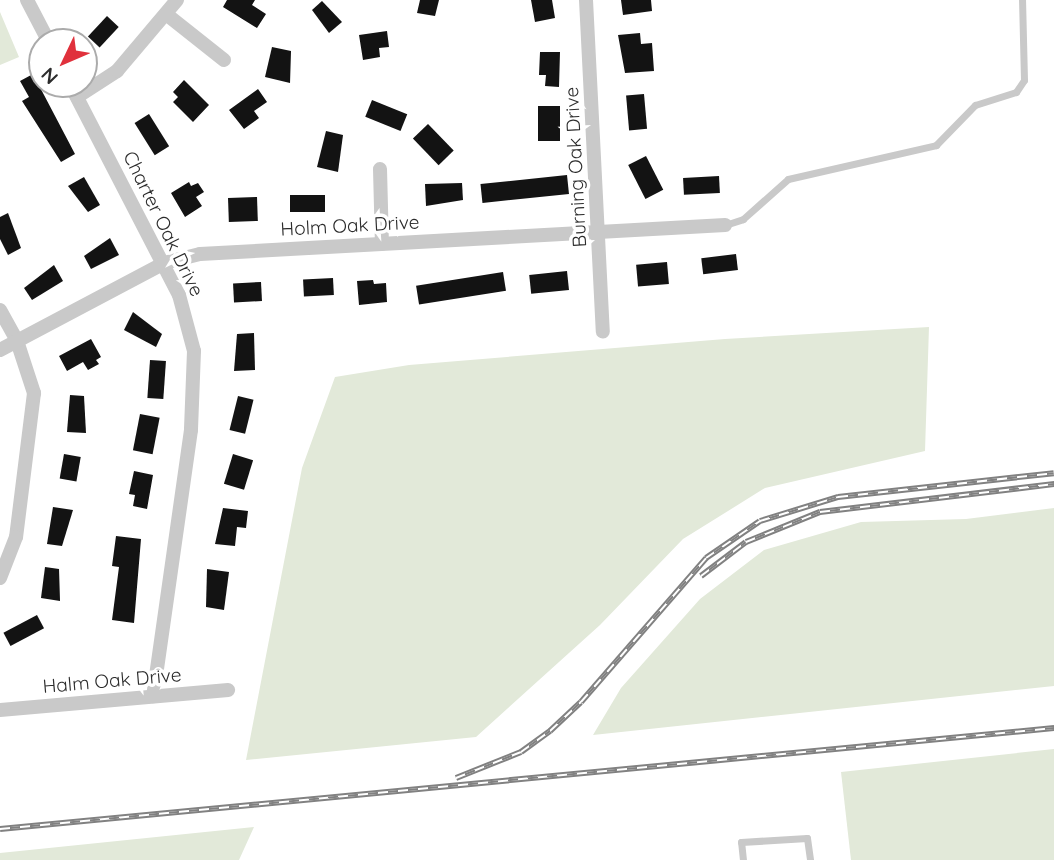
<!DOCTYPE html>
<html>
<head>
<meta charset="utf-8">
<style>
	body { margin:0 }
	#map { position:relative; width:1054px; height:860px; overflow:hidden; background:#fff; font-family:Quicksand,sans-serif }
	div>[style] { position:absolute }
	.green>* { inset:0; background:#e2e9d9 }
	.building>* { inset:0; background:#131313; transform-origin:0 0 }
	.lane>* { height:7px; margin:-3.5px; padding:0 3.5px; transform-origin:3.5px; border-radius:3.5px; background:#c9c9c9 }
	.street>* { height:14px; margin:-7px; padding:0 7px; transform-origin:7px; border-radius:7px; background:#c9c9c9 }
	.rail>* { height:6px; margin-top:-3px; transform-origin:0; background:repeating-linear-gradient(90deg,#fff 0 10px,#818181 0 20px); box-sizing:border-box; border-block:2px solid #818181 }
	span { translate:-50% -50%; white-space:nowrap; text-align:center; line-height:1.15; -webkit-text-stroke:7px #fff; paint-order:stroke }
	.street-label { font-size:19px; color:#2c2c2c }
	.north { position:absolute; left:28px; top:28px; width:70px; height:70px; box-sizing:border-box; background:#fff; border:2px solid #ababab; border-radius:50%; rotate:226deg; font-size:19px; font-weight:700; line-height:28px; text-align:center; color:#2c2c2c }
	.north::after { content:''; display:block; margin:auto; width:24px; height:32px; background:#e0313c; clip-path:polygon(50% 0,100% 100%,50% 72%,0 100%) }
</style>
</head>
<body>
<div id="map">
	<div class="green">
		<div style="clip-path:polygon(0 12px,19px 57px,0 65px)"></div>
		<div style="clip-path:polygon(929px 327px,925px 451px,765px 488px,683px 539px,600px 625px,476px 737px,246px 760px,302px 468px,335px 377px,409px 365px,725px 339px)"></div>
		<div style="clip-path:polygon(1054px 508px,1054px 686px,593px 735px,621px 688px,700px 599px,764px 550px,861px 522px,966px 519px)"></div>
		<div style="clip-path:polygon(1054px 749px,1054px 860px,851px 860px,841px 772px)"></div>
		<div style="clip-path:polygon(254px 827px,239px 860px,0 860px,0 853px)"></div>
	</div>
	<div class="building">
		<div style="clip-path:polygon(227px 0,255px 0,252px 5px,266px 14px,257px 28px,223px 7px)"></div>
		<div style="clip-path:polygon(420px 0,439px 0,435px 16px,417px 13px)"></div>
		<div style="clip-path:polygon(531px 0,552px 0,555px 18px,535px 22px)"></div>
		<div style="clip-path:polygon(621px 0,651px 0,652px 11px,623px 15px)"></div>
		<div style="clip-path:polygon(322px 1px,342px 22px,329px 33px,312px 10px)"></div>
		<div style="left:107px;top:16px;width:16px;height:28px;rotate:43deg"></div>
		<div style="clip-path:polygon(387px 31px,389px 47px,379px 48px,380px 57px,363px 60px,359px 35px)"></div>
		<div style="clip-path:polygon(640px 33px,641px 44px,652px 43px,654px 71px,625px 73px,618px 35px)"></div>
		<div style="clip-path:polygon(272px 47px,291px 51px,290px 83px,265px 77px)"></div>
		<div style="clip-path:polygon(540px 52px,560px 52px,559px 87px,545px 86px,546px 75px,539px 75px)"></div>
		<div style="clip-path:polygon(33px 74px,75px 154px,61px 162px,22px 101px,29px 97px,20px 81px)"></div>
		<div style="clip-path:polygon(184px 80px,209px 105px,193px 122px,173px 102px,178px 97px,173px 92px)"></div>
		<div style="clip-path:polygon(258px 89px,267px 102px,254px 111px,259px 118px,244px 129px,229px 110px)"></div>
		<div style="left:644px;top:94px;width:35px;height:18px;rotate:85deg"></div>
		<div style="left:372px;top:100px;width:38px;height:18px;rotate:22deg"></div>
		<div style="left:538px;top:106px;width:22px;height:35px"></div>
		<div style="left:149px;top:114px;width:38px;height:17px;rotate:58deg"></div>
		<div style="left:428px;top:124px;width:37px;height:21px;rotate:46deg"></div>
		<div style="clip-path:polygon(326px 131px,343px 135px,338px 172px,317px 167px)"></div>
		<div style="left:646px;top:156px;width:38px;height:20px;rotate:63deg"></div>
		<div style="left:567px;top:175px;width:19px;height:87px;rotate:84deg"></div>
		<div style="left:719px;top:176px;width:17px;height:36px;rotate:87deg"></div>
		<div style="clip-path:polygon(84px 177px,100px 205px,88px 212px,68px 186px)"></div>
		<div style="clip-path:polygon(189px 182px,191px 186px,198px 183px,204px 192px,196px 197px,202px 206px,185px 217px,171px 193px)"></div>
		<div style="clip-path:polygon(462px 183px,463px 200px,426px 206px,425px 184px)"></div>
		<div style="left:325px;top:195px;width:17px;height:35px;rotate:90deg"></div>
		<div style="left:257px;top:197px;width:24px;height:29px;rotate:88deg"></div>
		<div style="clip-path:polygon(8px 213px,21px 248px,8px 255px,0 239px,0 217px)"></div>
		<div style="clip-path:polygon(110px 238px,119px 255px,91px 269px,84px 256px)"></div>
		<div style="left:736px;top:254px;width:16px;height:35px;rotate:83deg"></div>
		<div style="left:667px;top:262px;width:22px;height:31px;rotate:85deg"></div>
		<div style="clip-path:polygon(54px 265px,63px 281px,32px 300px,24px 288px)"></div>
		<div style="left:567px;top:271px;width:19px;height:38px;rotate:84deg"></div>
		<div style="left:503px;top:272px;width:19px;height:88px;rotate:81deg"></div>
		<div style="left:333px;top:278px;width:17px;height:30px;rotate:87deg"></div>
		<div style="clip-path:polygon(373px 280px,374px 284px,386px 283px,387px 302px,359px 305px,357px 281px)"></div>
		<div style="left:261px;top:282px;width:19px;height:28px;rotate:87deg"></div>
		<div style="clip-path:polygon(133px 312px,162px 334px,156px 347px,124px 330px)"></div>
		<div style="clip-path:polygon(254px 333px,255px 370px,234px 371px,237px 334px)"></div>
		<div style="clip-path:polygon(91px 339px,101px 357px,96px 360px,99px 364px,88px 370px,83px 362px,67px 371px,59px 356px)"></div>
		<div style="left:150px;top:360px;width:16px;height:38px;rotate:4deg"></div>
		<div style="clip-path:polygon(70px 395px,84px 396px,86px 433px,67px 432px)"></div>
		<div style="left:238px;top:396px;width:16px;height:35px;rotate:14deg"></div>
		<div style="left:140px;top:414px;width:20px;height:37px;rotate:11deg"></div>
		<div style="left:64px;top:454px;width:17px;height:25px;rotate:10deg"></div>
		<div style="left:233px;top:454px;width:21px;height:31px;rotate:17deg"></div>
		<div style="clip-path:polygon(134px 471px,153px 475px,147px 509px,133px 506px,135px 495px,129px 494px)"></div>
		<div style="clip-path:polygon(53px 507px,73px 510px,62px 546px,47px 544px)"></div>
		<div style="clip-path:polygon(223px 508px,248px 511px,246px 528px,237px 527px,235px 546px,215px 544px)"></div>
		<div style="clip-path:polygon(116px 536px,141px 539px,134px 623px,112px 620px,119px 567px,112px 566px)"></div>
		<div style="clip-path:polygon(45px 567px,59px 569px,60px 601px,41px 598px)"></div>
		<div style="clip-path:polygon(207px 569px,229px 572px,224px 610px,206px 607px)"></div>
		<div style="left:37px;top:615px;width:15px;height:38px;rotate:62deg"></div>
	</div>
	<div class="lane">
		<div style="left:725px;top:225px;width:19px;rotate:-18deg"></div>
		<div style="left:743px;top:219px;width:60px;rotate:-41.6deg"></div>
		<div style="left:788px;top:179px;width:152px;rotate:-12.9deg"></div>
		<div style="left:936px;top:145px;width:56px;rotate:-45.7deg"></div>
		<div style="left:975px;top:105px;width:43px;rotate:-17.6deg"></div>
		<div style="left:1016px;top:92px;width:14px;rotate:-56deg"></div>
		<div style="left:1024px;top:80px;width:80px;rotate:-91.4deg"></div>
		<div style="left:743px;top:860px;width:18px;rotate:-96deg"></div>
		<div style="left:741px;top:842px;width:66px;rotate:-3.5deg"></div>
		<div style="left:807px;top:838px;width:22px;rotate:82deg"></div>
	</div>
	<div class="street">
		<div style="left:27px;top:0;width:47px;rotate:62.4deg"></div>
		<div style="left:586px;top:0;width:332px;rotate:87.1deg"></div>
		<div style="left:166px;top:14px;width:74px;rotate:38.4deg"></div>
		<div style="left:70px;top:84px;width:237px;rotate:62.7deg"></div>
		<div style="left:179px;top:295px;width:58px;rotate:75deg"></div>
		<div style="left:194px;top:351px;width:79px;rotate:92.2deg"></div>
		<div style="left:191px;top:430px;width:269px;rotate:98.1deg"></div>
		<div style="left:77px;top:97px;width:48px;rotate:-33deg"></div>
		<div style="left:117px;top:71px;width:93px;rotate:-49.8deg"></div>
		<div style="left:380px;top:169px;width:75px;rotate:88.5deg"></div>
		<div style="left:0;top:310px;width:35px;rotate:61deg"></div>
		<div style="left:17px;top:341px;width:55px;rotate:71.9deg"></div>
		<div style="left:34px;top:393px;width:145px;rotate:97.1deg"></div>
		<div style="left:16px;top:537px;width:44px;rotate:111.3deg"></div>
		<div style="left:0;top:350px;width:186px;rotate:-27.9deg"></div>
		<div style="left:164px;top:263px;width:37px;rotate:-14deg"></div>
		<div style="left:200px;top:254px;width:526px;rotate:-3.16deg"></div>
		<div style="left:0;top:710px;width:229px;rotate:-5deg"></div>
	</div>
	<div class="rail">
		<div style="left:701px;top:576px;width:56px;rotate:-37.1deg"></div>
		<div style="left:746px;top:542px;width:80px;rotate:-22.1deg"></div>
		<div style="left:820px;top:512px;width:236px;rotate:-6.8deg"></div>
		<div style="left:456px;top:778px;width:70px;rotate:-21.8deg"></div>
		<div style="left:521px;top:752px;width:36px;rotate:-36deg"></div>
		<div style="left:550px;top:731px;width:42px;rotate:-43.1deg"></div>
		<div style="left:581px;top:702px;width:191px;rotate:-49deg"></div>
		<div style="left:706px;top:558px;width:65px;rotate:-34.4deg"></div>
		<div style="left:760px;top:521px;width:82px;rotate:-17.1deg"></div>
		<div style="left:838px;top:497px;width:217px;rotate:-6.3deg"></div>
		<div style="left:0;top:829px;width:1059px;rotate:-5.47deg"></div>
	</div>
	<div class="street-label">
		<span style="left:576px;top:167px;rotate:-93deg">Burning Oak Drive</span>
		<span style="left:163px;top:224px;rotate:64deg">Charter Oak Drive</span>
		<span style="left:350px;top:226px;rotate:-3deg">Holm Oak Drive</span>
		<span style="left:112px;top:681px;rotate:-5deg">Halm Oak Drive</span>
	</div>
	<div class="north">N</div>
</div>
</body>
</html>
